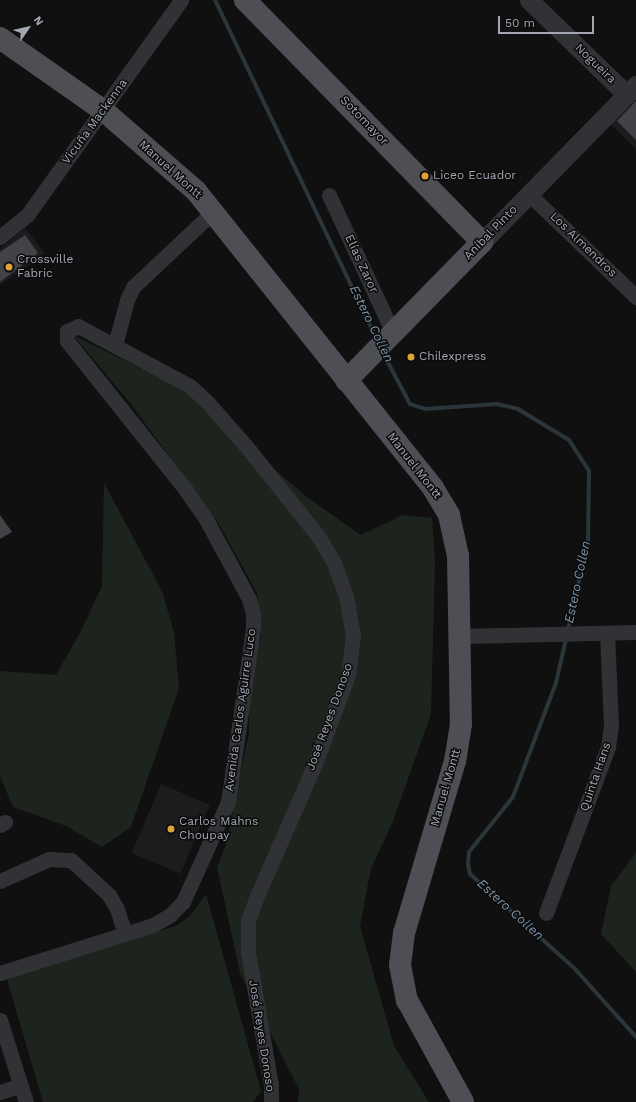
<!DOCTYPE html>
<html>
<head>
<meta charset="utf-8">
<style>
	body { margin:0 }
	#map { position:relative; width:636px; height:1102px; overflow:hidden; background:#101011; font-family:"Work Sans",sans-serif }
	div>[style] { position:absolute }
	.built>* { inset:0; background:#1c1c1e; transform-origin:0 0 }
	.green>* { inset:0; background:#1d231d }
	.stream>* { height:4px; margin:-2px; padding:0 2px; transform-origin:2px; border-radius:2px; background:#2c353a }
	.building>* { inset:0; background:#414347 }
	.minor>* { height:15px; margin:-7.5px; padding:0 7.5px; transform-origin:7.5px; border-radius:7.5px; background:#313236 }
	.tertiary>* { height:19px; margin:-9.5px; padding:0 9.5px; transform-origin:9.5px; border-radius:9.5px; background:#313236 }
	.primary>* { height:22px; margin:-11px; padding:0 11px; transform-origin:11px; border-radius:11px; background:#4d4f55 }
	.dots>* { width:11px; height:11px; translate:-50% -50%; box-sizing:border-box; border:2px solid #0b0b0c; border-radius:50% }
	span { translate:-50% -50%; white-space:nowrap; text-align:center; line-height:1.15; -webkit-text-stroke:3px #0b0b0c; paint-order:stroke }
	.street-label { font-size:12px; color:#a2a7b1 }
	.poi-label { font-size:12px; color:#a2a7b1 }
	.left { translate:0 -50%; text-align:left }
	.water-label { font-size:13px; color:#7b96aa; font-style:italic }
	.north { position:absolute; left:8px; top:8px; width:40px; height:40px; -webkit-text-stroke:3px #0b0b0c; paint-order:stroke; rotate:56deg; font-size:11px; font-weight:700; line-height:16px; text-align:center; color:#a2a7b1 }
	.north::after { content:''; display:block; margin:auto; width:14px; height:18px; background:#a2a7b1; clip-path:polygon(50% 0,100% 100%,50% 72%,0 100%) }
	.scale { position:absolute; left:498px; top:16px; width:96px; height:18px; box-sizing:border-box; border:2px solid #a2a7b1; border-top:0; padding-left:5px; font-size:12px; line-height:14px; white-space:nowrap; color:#a2a7b1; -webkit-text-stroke:3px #0b0b0c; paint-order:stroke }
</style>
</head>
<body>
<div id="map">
	<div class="built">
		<div style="clip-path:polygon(636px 94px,636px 149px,608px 122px)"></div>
		<div style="clip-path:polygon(25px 228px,45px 253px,0 285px,0 249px)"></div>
		<div style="left:161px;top:784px;width:53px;height:75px;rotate:23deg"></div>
	</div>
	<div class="green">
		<div style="clip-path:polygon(73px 335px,208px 402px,261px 458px,307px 497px,361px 535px,403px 515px,432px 518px,435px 561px,431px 714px,392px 824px,371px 868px,360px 926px,394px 1046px,429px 1102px,298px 1102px,299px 1089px,240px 973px,217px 867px,226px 845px,249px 733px,249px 698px,261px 636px,257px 593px,219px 524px,131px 404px)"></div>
		<div style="clip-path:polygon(104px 483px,162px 591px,174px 632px,179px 688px,131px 827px,102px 847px,66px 826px,13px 807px,0 776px,0 671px,56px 675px,81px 631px,102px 586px)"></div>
		<div style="clip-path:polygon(636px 853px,636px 972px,601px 934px,611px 886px)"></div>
		<div style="clip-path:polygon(206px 894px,261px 1091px,253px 1102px,43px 1102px,6px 976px,176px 926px,191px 915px)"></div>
	</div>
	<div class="stream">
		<div style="left:215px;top:0;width:376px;rotate:64.5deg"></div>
		<div style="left:383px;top:353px;width:58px;rotate:62.1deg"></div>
		<div style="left:410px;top:404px;width:16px;rotate:18deg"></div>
		<div style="left:425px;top:409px;width:72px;rotate:-4deg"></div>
		<div style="left:497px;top:404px;width:22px;rotate:13deg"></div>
		<div style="left:518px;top:409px;width:60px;rotate:31.3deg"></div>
		<div style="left:569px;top:440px;width:37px;rotate:57deg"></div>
		<div style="left:589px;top:471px;width:70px;rotate:90.8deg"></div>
		<div style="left:588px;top:541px;width:146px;rotate:102.7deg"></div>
		<div style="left:556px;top:683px;width:122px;rotate:110.7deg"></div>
		<div style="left:513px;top:797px;width:70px;rotate:128.7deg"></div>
		<div style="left:469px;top:852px;width:12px;rotate:95deg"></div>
		<div style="left:468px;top:864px;width:10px;rotate:79deg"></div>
		<div style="left:470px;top:874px;width:142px;rotate:42.1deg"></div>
		<div style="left:575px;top:969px;width:91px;rotate:48.1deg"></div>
	</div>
	<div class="building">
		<div style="clip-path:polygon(636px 101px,636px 140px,617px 121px)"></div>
		<div style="clip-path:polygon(25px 235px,38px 253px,0 282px,0 252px)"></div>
		<div style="clip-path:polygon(0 515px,12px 532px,0 539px)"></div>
	</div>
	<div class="minor">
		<div style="left:529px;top:194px;width:149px;rotate:43.9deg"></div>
		<div style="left:329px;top:195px;width:152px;rotate:65.1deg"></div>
		<div style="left:0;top:237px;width:36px;rotate:-39deg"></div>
		<div style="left:28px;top:214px;width:263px;rotate:-54.4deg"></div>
		<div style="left:115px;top:345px;width:47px;rotate:-75.1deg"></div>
		<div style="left:127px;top:300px;width:14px;rotate:-65deg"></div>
		<div style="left:133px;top:287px;width:110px;rotate:-43.2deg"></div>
		<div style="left:460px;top:636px;width:176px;rotate:-1.3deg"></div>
		<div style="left:0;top:825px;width:6px;rotate:-31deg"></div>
		<div style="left:0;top:881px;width:54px;rotate:-24.2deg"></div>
		<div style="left:49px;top:859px;width:22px;rotate:3deg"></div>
		<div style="left:71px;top:860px;width:52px;rotate:42.6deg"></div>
		<div style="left:109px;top:895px;width:16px;rotate:60deg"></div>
		<div style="left:117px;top:909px;width:26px;rotate:72deg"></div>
		<div style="left:546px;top:913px;width:177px;rotate:-69.5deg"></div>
		<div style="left:608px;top:747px;width:22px;rotate:-82deg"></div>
		<div style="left:611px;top:725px;width:92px;rotate:-92.5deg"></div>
		<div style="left:0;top:973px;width:160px;rotate:-17.4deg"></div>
		<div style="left:153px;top:925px;width:20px;rotate:-30deg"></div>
		<div style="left:170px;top:915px;width:18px;rotate:-45deg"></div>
		<div style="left:183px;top:902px;width:110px;rotate:-65.8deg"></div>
		<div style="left:228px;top:802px;width:176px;rotate:-81.8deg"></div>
		<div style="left:253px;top:628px;width:15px;rotate:-90deg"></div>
		<div style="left:253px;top:613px;width:15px;rotate:-106deg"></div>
		<div style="left:249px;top:599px;width:91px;rotate:-118.3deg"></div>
		<div style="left:206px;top:519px;width:35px;rotate:-125deg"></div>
		<div style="left:186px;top:490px;width:191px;rotate:-128.6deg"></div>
		<div style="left:67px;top:341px;width:10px;rotate:-90deg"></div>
		<div style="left:67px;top:331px;width:12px;rotate:-24deg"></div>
		<div style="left:78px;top:326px;width:127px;rotate:28.2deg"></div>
		<div style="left:190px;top:386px;width:26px;rotate:43deg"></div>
		<div style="left:209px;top:404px;width:56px;rotate:48.6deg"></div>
		<div style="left:246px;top:446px;width:115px;rotate:51.3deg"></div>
		<div style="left:318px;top:536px;width:31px;rotate:59deg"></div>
		<div style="left:334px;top:563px;width:35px;rotate:70deg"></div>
		<div style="left:346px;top:596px;width:39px;rotate:80deg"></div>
		<div style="left:353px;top:634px;width:41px;rotate:97deg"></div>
		<div style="left:348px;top:675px;width:92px;rotate:110.4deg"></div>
		<div style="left:316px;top:761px;width:147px;rotate:113.6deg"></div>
		<div style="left:257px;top:896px;width:27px;rotate:110deg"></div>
		<div style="left:248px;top:921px;width:31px;rotate:90deg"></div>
		<div style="left:248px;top:952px;width:135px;rotate:80.2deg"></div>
		<div style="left:271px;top:1085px;width:17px;rotate:90deg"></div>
		<div style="left:0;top:1020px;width:86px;rotate:72.4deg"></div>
		<div style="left:0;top:1092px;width:22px;rotate:-18deg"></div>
	</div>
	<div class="tertiary">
		<div style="left:529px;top:0;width:136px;rotate:44.1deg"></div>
		<div style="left:482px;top:242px;width:220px;rotate:-45.6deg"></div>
	</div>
	<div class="primary">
		<div style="left:245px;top:0;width:339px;rotate:45.6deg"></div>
		<div style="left:482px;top:242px;width:194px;rotate:134.4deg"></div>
		<div style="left:0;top:38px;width:127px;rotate:35.1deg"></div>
		<div style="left:104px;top:111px;width:122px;rotate:41deg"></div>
		<div style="left:196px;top:191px;width:380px;rotate:51.4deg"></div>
		<div style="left:433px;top:488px;width:31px;rotate:59deg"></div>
		<div style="left:449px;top:515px;width:42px;rotate:77.6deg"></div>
		<div style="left:458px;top:556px;width:168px;rotate:89deg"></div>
		<div style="left:461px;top:724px;width:37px;rotate:99deg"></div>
		<div style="left:455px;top:761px;width:179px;rotate:106.5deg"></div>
		<div style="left:404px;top:933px;width:32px;rotate:97deg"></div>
		<div style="left:400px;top:965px;width:36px;rotate:79deg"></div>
		<div style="left:407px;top:1000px;width:116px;rotate:61.2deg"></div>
	</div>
	<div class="dots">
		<div style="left:425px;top:176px;background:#e3a236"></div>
		<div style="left:9px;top:267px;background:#e3a236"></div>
		<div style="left:411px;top:357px;background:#e3a236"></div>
		<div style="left:171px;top:829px;background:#e3a236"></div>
	</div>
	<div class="street-label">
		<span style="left:595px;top:64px;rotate:44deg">Nogueira</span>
		<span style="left:364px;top:121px;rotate:46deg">Sotomayor</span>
		<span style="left:95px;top:122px;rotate:-54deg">Vicuña Mackenna</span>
		<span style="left:170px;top:170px;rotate:42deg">Manuel Montt</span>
		<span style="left:491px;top:233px;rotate:-46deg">Aníbal Pinto</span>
		<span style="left:583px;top:245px;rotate:44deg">Los Almendros</span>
		<span style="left:361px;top:264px;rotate:65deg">Elías Zaror</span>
		<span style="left:414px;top:466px;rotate:52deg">Manuel Montt</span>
		<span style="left:241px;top:710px;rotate:-82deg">Avenida Carlos Aguirre Luco</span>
		<span style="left:330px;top:717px;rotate:-70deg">José Reyes Donoso</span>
		<span style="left:596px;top:777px;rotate:-71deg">Quinta Hans</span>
		<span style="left:446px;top:788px;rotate:-74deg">Manuel Montt</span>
		<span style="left:261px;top:1036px;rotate:81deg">José Reyes Donoso</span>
	</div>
	<div class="poi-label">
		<span class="left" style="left:433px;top:176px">Liceo Ecuador</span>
		<span class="left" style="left:17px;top:267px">Crossville<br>Fabric</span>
		<span class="left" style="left:419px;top:357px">Chilexpress</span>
		<span class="left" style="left:179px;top:829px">Carlos Mahns<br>Choupay</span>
	</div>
	<div class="water-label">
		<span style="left:371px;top:324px;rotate:64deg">Estero Collen</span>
		<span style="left:578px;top:582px;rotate:-78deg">Estero Collen</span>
		<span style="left:510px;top:910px;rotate:42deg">Estero Collen</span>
	</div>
	<div class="north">N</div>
	<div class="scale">50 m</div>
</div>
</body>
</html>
